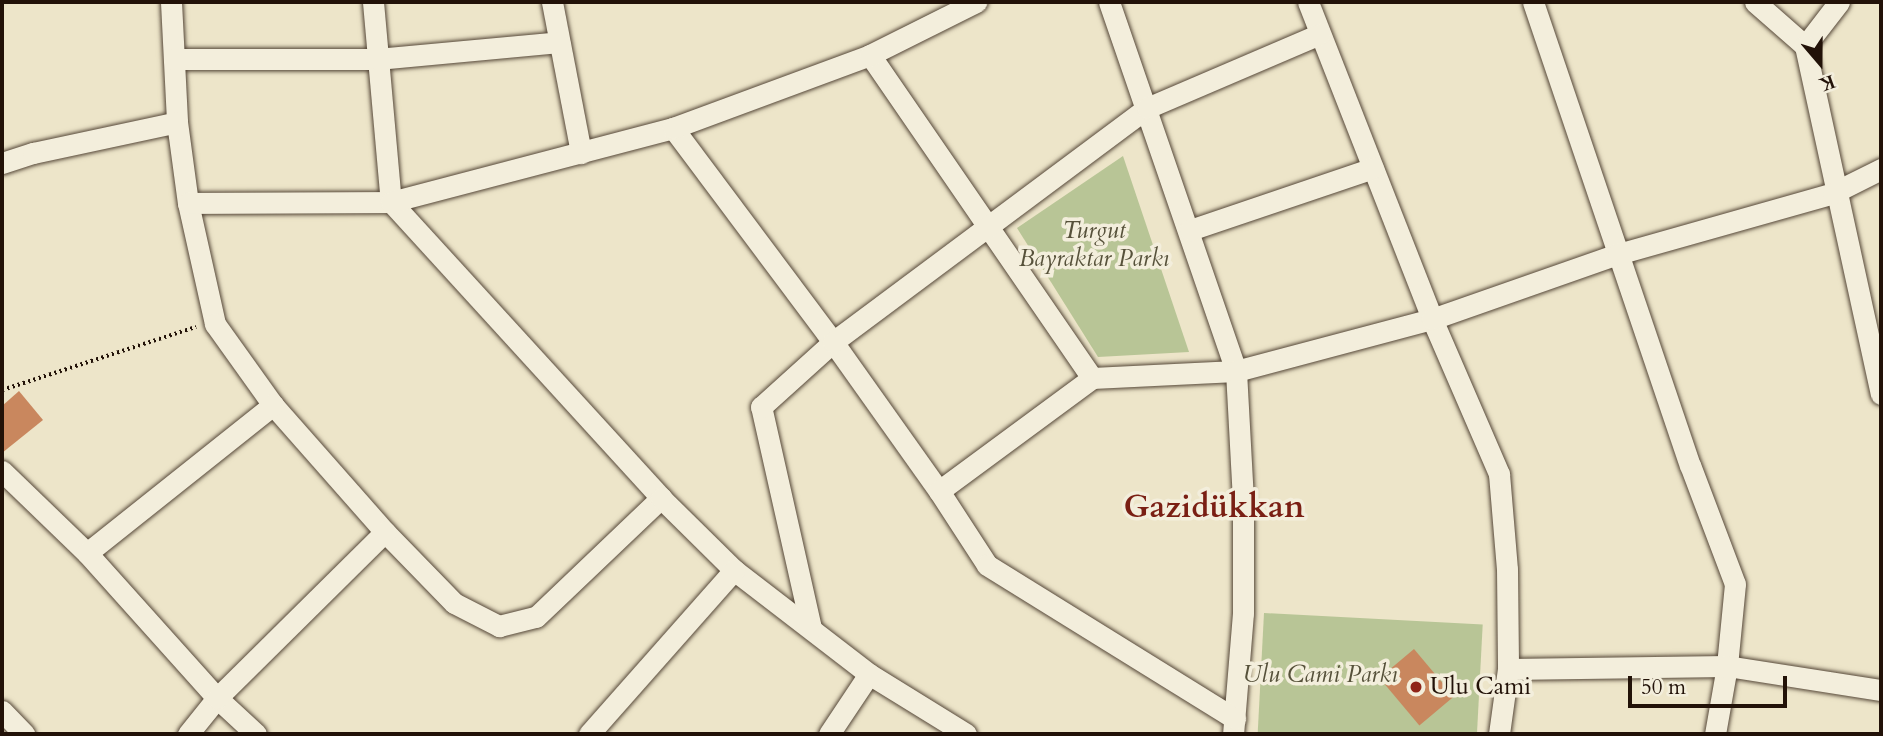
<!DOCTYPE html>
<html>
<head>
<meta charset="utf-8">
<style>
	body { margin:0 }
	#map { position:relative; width:1883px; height:736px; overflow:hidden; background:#ede5c9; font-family:Cardo,serif }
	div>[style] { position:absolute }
	.green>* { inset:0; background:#b8c596; transform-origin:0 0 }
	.building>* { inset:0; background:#c9875e; transform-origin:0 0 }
	.path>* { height:3.5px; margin-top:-1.75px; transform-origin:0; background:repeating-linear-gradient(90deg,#221208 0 2px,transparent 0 5.5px) }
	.roads { filter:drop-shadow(0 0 2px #554738) drop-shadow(0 0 2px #554738) }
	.minor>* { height:21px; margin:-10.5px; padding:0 10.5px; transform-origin:10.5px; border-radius:10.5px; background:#f3eedc }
	.dots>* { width:19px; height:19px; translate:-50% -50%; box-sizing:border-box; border:4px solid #f3eedc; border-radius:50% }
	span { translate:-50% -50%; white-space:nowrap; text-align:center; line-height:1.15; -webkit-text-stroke:7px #f3eedc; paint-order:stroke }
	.park-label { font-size:24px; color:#56513a; font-style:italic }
	.poi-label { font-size:24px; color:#221208 }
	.left { translate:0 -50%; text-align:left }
	.district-label { font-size:32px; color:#7a1f14; font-weight:700 }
	.frame { position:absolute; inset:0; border:4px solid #221208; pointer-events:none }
	.north { position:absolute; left:1785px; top:28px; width:70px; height:70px; -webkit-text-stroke:5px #f3eedc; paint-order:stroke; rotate:160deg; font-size:19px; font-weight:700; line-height:28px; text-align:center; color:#221208 }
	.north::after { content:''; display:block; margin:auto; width:24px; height:32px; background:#221208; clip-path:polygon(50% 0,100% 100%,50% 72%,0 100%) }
	.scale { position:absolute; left:1628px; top:676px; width:159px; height:32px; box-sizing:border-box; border:4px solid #221208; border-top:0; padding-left:9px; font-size:21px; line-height:24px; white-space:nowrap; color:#221208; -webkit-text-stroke:5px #f3eedc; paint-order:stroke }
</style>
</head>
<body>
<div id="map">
	<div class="green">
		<div style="clip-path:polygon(1123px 156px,1189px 352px,1098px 357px,1017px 228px)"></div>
		<div style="left:1264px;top:613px;width:219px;height:121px;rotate:3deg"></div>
	</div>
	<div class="building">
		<div style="clip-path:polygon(19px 391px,43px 420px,2px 453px,2px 406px)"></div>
		<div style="left:1414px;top:649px;width:62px;height:45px;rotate:50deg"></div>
	</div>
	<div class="path">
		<div style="left:2px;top:390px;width:204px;rotate:-18deg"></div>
	</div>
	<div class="roads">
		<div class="minor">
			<div style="left:171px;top:2px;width:120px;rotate:87.1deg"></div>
			<div style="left:177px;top:122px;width:82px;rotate:82.3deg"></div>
			<div style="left:188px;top:203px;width:124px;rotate:77.4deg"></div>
			<div style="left:215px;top:324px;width:100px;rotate:54.4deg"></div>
			<div style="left:273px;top:405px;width:169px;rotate:48.6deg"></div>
			<div style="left:385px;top:532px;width:99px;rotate:45.8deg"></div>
			<div style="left:454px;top:603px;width:51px;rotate:27.1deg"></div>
			<div style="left:499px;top:626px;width:38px;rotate:-14deg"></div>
			<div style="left:536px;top:617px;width:173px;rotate:-43.6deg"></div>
			<div style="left:373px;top:2px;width:201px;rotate:84.9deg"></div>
			<div style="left:391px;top:202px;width:401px;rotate:47.6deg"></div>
			<div style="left:661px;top:498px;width:103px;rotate:44.6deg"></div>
			<div style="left:734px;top:570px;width:170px;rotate:37.6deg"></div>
			<div style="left:869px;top:674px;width:114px;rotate:31.7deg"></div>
			<div style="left:552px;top:2px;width:154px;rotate:79.1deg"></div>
			<div style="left:1109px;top:2px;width:390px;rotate:71deg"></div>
			<div style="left:1236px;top:371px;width:128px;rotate:86.9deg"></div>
			<div style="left:1243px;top:499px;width:114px;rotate:90deg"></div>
			<div style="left:1243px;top:613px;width:121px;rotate:94.7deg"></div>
			<div style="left:1308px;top:2px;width:340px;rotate:68.6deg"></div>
			<div style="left:1432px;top:319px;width:169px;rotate:66.6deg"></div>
			<div style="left:1499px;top:474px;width:95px;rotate:85.2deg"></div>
			<div style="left:1507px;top:569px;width:100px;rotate:89.4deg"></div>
			<div style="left:1508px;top:669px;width:66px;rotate:97.9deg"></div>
			<div style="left:1533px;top:2px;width:489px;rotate:71.3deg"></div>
			<div style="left:1690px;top:465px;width:127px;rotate:69.3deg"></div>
			<div style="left:1735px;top:584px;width:82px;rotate:95.6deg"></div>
			<div style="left:1727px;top:666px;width:69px;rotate:100deg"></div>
			<div style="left:1755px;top:2px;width:67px;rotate:41.3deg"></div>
			<div style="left:1839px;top:2px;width:56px;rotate:127.7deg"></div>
			<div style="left:1805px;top:46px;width:356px;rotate:77.7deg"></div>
			<div style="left:870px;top:55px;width:392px;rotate:55.5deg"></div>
			<div style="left:1092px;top:378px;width:144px;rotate:-2.8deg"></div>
			<div style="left:1236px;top:371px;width:203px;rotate:-14.9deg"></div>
			<div style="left:1432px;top:319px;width:197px;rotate:-19.3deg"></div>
			<div style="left:1618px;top:254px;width:223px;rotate:-15.8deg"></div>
			<div style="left:1833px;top:193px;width:54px;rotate:-26.6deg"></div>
			<div style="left:174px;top:59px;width:203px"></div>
			<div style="left:377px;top:59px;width:183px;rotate:-5.3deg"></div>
			<div style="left:673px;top:128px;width:267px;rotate:53.2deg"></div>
			<div style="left:833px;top:342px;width:183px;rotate:54.6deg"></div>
			<div style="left:939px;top:491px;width:88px;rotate:57deg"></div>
			<div style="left:987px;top:565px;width:292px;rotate:31.8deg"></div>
			<div style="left:2px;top:163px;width:33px;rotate:-18deg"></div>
			<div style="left:33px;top:153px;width:147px;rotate:-12.1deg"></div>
			<div style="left:188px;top:203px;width:203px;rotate:-0.3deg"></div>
			<div style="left:391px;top:202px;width:292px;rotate:-14.7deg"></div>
			<div style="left:673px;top:128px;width:210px;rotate:-20.3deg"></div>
			<div style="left:870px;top:55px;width:119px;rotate:-26.6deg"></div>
			<div style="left:1190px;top:230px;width:193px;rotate:-18.7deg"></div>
			<div style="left:2px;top:471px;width:118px;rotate:44deg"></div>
			<div style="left:87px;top:553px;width:195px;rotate:48.1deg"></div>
			<div style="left:217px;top:698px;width:53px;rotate:42.7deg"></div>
			<div style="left:939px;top:491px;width:190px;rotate:-36.4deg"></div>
			<div style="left:87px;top:553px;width:238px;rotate:-38.5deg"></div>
			<div style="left:811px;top:628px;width:227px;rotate:-102.7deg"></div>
			<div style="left:761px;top:407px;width:97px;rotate:-42.1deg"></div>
			<div style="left:833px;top:342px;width:392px;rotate:-36.7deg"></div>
			<div style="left:1147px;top:108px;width:188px;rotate:-23.2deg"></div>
			<div style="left:1508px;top:669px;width:219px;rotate:-0.8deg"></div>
			<div style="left:1727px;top:666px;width:156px;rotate:8.9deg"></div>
			<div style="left:2px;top:711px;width:32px;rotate:46deg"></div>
			<div style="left:188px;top:734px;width:46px;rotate:-51.1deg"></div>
			<div style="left:217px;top:698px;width:236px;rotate:-44.7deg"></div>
			<div style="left:589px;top:734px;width:219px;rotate:-48.5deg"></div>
			<div style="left:829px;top:734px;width:72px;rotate:-56.3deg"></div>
		</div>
	</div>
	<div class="dots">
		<div style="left:1416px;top:687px;background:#8f2418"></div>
	</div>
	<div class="park-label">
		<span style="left:1094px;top:245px">Turgut<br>Bayraktar Parkı</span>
		<span style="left:1320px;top:675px">Ulu Cami Parkı</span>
	</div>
	<div class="poi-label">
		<span class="left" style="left:1430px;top:687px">Ulu Cami</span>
	</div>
	<div class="district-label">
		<span style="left:1214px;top:507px">Gazidükkan</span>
	</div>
	<div class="frame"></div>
	<div class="north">K</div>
	<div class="scale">50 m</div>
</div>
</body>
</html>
